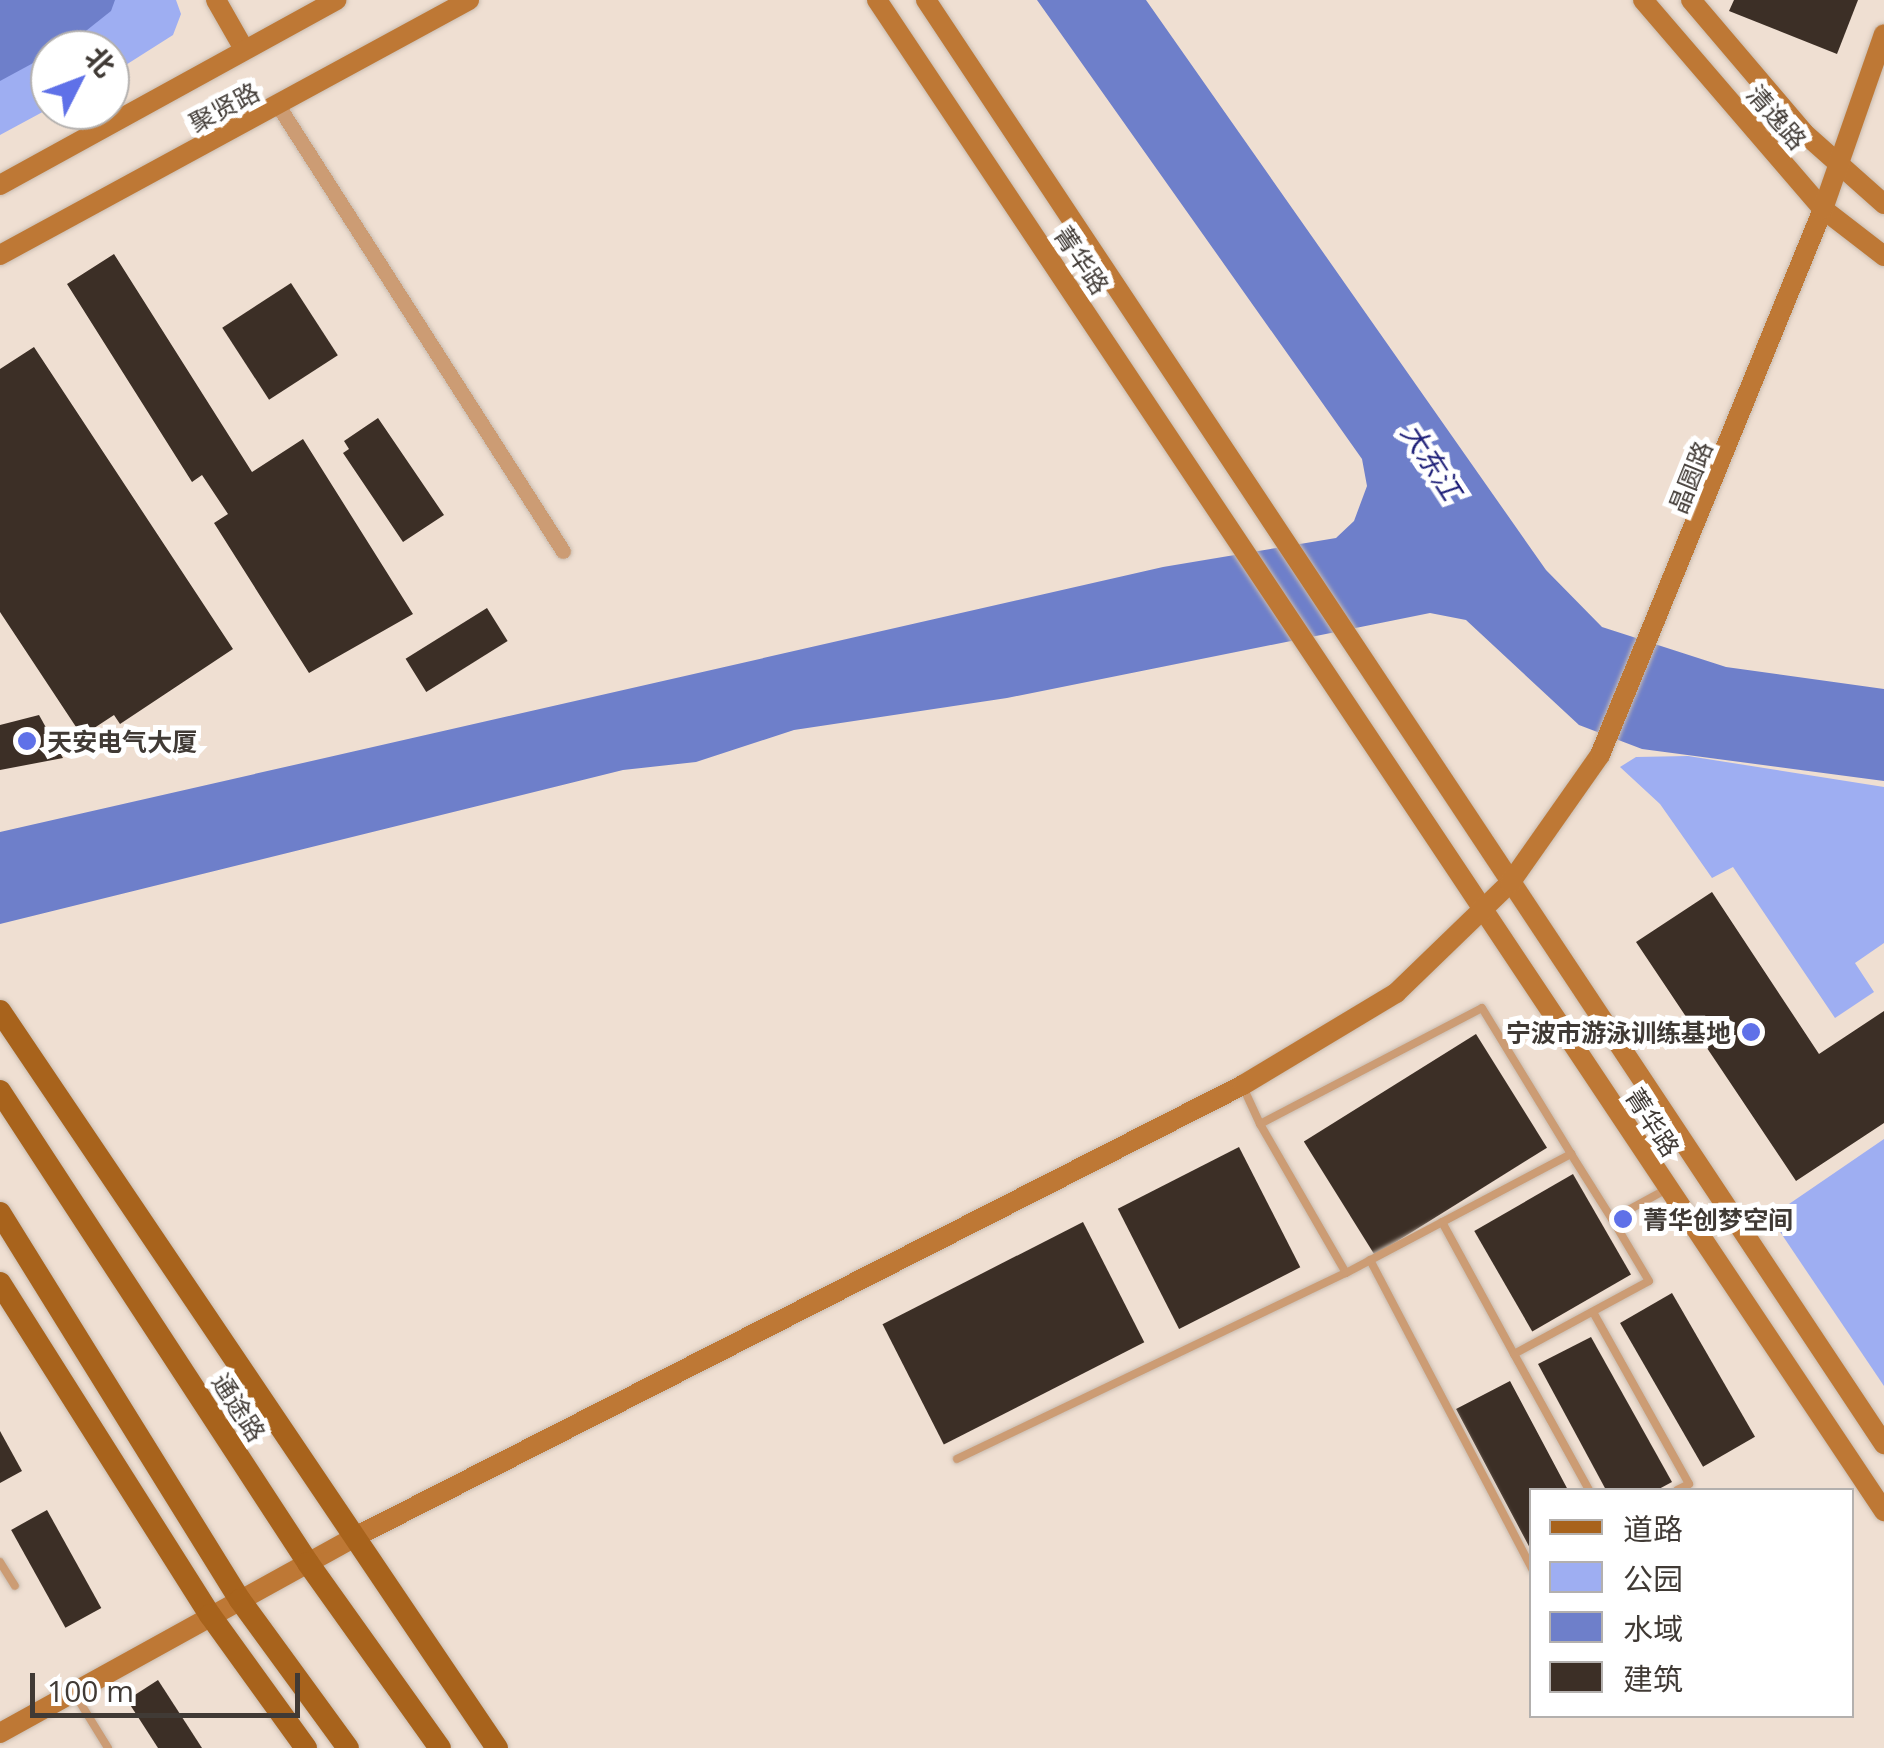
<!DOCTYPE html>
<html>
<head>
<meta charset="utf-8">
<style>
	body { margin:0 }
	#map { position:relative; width:1884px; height:1748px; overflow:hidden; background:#efdfd2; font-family:"Open Sans","Noto Sans SC",sans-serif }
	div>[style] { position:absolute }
	.green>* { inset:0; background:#9eaef2 }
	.water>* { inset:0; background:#6e7fca }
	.building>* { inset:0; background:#3c2f26; transform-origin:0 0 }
	.roads { filter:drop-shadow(0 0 2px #c8bbaf) drop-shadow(0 0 2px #c8bbaf) }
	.lane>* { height:8px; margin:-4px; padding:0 4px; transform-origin:4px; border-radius:4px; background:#cc9c74 }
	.street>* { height:15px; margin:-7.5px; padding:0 7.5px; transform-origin:7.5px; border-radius:7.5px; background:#cc9c74 }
	.secondary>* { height:20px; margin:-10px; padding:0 10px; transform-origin:10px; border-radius:10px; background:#be7835 }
	.primary>* { height:22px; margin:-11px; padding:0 11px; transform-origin:11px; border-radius:11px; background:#a8631c }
	.dots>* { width:28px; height:28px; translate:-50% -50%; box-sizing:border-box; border:5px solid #fff; border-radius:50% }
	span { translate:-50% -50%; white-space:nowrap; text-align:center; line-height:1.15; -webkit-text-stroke:10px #fff; paint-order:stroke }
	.street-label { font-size:25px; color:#403a35 }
	.poi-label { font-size:25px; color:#403a35; font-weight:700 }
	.left { translate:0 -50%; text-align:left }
	.right { translate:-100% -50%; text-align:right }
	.water-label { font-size:28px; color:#1d1e77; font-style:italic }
	.legend { position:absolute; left:1529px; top:1488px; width:325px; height:230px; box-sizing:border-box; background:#fff; border:2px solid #b3b0ae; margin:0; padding:12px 18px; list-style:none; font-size:30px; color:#403a35 }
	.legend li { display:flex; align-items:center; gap:20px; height:50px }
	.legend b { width:50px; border:2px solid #b3b0ae }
	.north { position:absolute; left:30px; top:30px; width:100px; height:100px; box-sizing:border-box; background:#fff; border:2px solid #b3b0ae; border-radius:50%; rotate:48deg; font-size:28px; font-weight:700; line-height:40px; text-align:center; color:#403a35 }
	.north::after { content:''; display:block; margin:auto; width:35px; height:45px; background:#5f71e8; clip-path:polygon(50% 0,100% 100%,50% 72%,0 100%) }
	.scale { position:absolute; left:30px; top:1673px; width:270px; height:45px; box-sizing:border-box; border:5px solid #403a35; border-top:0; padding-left:12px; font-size:30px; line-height:35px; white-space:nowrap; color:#403a35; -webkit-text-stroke:8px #fff; paint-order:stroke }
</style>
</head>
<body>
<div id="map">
	<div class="green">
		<div style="clip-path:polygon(0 0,176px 0,181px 14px,173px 35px,110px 75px,110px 50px,50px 50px,50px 108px,0 135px)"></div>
		<div style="clip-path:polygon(1688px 756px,1884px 787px,1884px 943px,1855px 963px,1874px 992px,1835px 1018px,1733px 867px,1712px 878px,1660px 804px,1620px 767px,1636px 757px)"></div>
		<div style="clip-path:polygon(1884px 1139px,1884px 1386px,1770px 1217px)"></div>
	</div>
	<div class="water">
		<div style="clip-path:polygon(0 0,115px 0,111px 11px,72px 42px,0 81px)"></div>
		<div style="clip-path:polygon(1037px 0,1146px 0,1546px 570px,1602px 627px,1726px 667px,1884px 689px,1884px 781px,1642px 749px,1579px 725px,1466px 620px,1430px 613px,1007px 698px,794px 730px,696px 762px,623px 770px,0 924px,0 832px,1163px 567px,1336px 538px,1354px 521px,1367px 486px,1362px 459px)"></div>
	</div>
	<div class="building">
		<div style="clip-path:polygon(1734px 0,1858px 0,1837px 54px,1729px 11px)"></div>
		<div style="clip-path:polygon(114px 254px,252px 472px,303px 439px,413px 614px,309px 673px,214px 523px,228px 514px,202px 475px,192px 482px,67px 284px)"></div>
		<div style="left:291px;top:283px;width:86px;height:82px;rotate:57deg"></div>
		<div style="clip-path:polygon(34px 347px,233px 649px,120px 724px,114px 715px,82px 736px,0 612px,0 369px)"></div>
		<div style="clip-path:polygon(378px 418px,444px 515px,403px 542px,343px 453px,349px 449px,344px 441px)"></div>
		<div style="left:487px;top:608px;width:39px;height:96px;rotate:58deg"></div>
		<div style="clip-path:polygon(39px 715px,63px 758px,0 770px,0 725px)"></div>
		<div style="clip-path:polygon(1712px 892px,1819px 1054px,1884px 1011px,1884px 1123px,1796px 1181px,1636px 942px)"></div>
		<div style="left:1476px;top:1034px;width:134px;height:203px;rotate:58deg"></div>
		<div style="left:1239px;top:1147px;width:135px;height:136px;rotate:63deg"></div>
		<div style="left:1573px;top:1174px;width:116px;height:114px;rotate:60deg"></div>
		<div style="left:1083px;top:1222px;width:135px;height:225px;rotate:63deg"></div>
		<div style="left:1672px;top:1293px;width:166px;height:60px;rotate:60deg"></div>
		<div style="clip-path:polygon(1591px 1337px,1672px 1482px,1657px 1490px,1606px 1490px,1538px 1364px)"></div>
		<div style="clip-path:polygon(1510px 1381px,1568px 1490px,1532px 1490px,1532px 1552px,1456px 1409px)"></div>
		<div style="clip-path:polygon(0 1431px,22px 1471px,0 1483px)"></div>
		<div style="left:47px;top:1510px;width:112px;height:41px;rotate:61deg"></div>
		<div style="clip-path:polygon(158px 1680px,202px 1748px,158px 1748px,127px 1700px)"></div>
	</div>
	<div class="roads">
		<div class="lane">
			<div style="left:1243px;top:1087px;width:41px;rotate:65.3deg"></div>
			<div style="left:1442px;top:1222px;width:150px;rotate:61.4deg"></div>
			<div style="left:1514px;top:1354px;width:153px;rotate:-28.4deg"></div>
			<div style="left:1649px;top:1281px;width:72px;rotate:-120.8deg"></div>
			<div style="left:1370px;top:1260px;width:349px;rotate:62.3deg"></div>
			<div style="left:1346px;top:1273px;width:172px;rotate:-120deg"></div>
			<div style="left:1260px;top:1124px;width:250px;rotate:-27.6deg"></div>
			<div style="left:1482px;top:1008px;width:171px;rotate:58.6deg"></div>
			<div style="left:1593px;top:1312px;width:197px;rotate:60.8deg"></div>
			<div style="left:1689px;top:1484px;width:13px;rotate:153deg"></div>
			<div style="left:1514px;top:1354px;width:155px;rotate:61.1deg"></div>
			<div style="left:957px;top:1459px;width:431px;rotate:-25.6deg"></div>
			<div style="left:1346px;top:1273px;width:255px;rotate:-27.9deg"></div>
			<div style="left:1571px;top:1154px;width:77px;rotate:57.8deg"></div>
			<div style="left:1612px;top:1219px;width:63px;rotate:-28.6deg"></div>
			<div style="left:0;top:1562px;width:28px;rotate:58deg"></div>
			<div style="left:76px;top:1696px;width:61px;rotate:58.4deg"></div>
		</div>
		<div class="street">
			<div style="left:279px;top:107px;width:527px;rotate:57.4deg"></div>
		</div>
		<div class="secondary">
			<div style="left:216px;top:0;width:56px;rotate:60.3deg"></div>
			<div style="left:877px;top:0;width:1816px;rotate:56.32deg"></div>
			<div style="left:926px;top:0;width:1733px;rotate:56.44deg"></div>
			<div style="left:1643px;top:0;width:276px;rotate:49.3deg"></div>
			<div style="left:1823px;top:209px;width:77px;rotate:37.6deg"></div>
			<div style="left:1691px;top:0;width:175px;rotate:49.6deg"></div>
			<div style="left:1804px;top:133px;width:107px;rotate:41.6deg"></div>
			<div style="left:0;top:185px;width:384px;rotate:-28.8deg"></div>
			<div style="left:0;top:255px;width:534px;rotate:-28.53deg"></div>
			<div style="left:0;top:1733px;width:406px;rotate:-28.9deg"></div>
			<div style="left:355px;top:1537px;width:996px;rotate:-26.98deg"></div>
			<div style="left:1243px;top:1085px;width:179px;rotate:-31deg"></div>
			<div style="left:1396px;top:993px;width:158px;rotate:-44deg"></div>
			<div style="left:1510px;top:883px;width:156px;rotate:-54.9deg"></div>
			<div style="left:1600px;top:755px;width:590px;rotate:-67.78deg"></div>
			<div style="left:1823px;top:209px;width:185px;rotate:-70.8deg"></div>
		</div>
		<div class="primary">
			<div style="left:0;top:1011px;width:889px;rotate:56.01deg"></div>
			<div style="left:0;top:1091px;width:564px;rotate:56.87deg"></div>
			<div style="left:308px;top:1563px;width:227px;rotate:54.5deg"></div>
			<div style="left:0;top:1213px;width:455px;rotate:58.2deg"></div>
			<div style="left:240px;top:1600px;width:183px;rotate:53.9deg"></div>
			<div style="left:0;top:1283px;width:393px;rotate:57.7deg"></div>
			<div style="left:210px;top:1615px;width:164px;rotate:54.2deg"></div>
		</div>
	</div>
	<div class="dots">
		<div style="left:27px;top:741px;background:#5f71e8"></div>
		<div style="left:1751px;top:1032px;background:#5f71e8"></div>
		<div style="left:1623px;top:1219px;background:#5f71e8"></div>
	</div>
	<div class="street-label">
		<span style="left:224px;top:107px;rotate:-28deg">聚贤路</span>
		<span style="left:1777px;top:117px;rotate:49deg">清逸路</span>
		<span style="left:1082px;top:260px;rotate:56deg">菁华路</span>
		<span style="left:1690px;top:477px;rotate:-68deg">晶圆路</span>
		<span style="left:1653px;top:1122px;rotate:57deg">菁华路</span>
		<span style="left:239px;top:1407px;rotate:57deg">通途路</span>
	</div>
	<div class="poi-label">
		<span class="left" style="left:47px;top:741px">天安电气大厦</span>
		<span class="right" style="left:1731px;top:1032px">宁波市游泳训练基地</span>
		<span class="left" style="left:1643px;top:1219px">菁华创梦空间</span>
	</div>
	<div class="water-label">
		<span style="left:1432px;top:461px;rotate:57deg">大东江</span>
	</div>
	<ul class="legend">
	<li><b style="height:12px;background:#a8631c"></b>道路</li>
	<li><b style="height:28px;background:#9eaef2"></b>公园</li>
	<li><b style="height:28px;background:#6e7fca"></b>水域</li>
	<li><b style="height:28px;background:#3c2f26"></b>建筑</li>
	</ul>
	<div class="north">北</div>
	<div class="scale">100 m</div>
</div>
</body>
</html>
